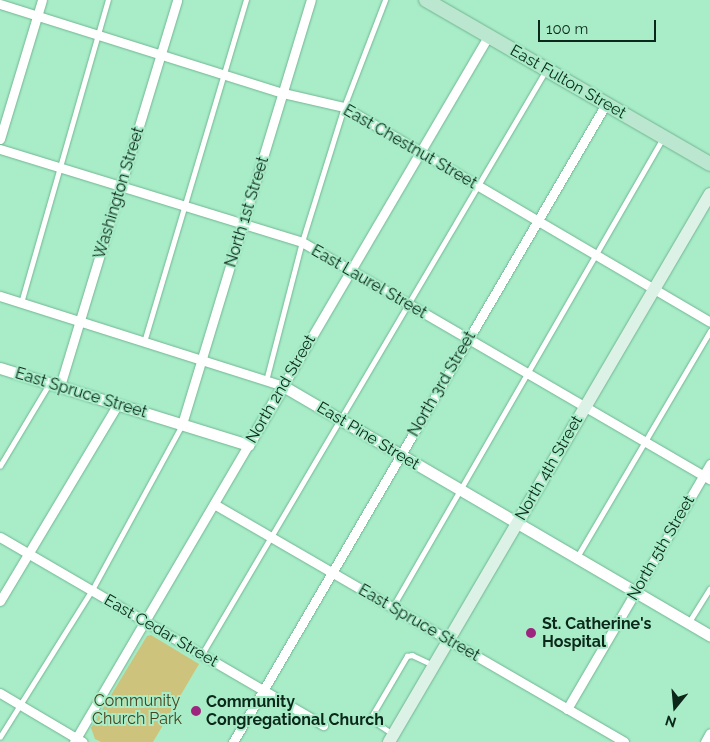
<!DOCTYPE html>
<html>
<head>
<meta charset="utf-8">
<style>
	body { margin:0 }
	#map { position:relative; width:710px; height:742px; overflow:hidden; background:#a8edc8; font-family:Raleway,sans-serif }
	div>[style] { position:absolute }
	.green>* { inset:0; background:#cec37d }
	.roads { filter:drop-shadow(0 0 1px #72b592) drop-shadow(0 0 1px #72b592) }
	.service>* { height:4.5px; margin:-2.25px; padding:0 2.25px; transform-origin:2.25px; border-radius:2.25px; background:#fff }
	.minor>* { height:9px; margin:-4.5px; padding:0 4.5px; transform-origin:4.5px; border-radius:4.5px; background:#fff }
	.tertiary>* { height:11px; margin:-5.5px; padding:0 5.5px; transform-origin:5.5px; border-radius:5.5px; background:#fff }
	.secondary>* { height:12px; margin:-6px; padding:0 6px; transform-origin:6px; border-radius:6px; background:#ddf2e7 }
	.primary>* { height:14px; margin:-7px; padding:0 7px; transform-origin:7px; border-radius:7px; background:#bbe6cf }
	.dots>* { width:14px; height:14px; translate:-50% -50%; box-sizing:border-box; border:2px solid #a8edc8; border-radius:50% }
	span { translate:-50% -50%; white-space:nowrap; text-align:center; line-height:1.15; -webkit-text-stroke:4px #a8edc8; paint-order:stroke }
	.street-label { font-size:16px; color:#0c281b }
	.poi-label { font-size:16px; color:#0c281b; font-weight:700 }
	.left { translate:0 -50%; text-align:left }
	.park-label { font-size:16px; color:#49431d }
	.north { position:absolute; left:650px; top:682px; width:50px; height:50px; -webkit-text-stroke:4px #a8edc8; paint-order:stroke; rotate:197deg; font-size:14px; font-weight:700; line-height:20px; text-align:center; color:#0c281b }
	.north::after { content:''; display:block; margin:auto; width:18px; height:22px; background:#0c281b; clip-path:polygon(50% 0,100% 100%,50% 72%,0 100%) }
	.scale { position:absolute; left:538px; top:20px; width:118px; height:22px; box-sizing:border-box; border:2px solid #0c281b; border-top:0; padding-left:6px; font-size:15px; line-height:18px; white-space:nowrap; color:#0c281b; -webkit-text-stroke:4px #a8edc8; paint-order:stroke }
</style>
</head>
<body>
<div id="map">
	<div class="green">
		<div style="clip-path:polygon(151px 635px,199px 664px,153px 742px,101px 742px,95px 739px,91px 728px,147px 636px)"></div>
	</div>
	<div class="roads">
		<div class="service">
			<div style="left:21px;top:303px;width:315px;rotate:-74deg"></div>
			<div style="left:144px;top:342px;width:357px;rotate:-73.4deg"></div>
			<div style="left:266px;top:381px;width:144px;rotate:-75.5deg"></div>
			<div style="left:302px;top:242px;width:141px;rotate:-72.7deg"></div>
			<div style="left:344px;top:107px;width:115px;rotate:-69deg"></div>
			<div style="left:0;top:466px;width:96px;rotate:-59.1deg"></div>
			<div style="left:577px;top:557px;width:262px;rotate:-59.5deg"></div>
			<div style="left:392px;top:608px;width:543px;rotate:-60.03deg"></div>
			<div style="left:689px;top:622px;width:39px;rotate:-58deg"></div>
			<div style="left:202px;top:654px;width:676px;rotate:-59.49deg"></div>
			<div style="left:392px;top:734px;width:27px;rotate:-146deg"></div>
			<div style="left:370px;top:719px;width:73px;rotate:-59.6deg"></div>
			<div style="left:407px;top:656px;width:5px;rotate:-11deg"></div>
			<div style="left:412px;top:655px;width:23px;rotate:25deg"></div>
			<div style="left:0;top:737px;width:173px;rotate:-58deg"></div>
			<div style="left:92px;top:590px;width:188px;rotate:-61.4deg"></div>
		</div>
		<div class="minor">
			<div style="left:0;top:4px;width:297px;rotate:17.5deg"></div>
			<div style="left:283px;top:93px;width:63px;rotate:12.9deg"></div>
			<div style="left:344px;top:107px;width:424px;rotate:30.4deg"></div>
			<div style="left:0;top:139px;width:145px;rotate:-73.2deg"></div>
			<div style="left:0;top:149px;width:316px;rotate:17.1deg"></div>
			<div style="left:302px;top:242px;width:472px;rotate:30.2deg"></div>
			<div style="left:0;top:296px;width:297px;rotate:17.6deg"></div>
			<div style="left:283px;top:386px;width:406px;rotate:-59.6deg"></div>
			<div style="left:60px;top:386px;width:403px;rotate:-73.1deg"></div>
			<div style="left:182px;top:424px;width:443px;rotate:-73.1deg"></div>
			<div style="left:214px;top:504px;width:474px;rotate:30.1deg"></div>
			<div style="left:0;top:537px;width:374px;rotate:30.2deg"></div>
			<div style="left:0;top:601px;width:230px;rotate:-59.1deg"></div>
			<div style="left:0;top:693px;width:96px;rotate:30.6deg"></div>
			<div style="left:567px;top:709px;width:284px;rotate:-59.7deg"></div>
			<div style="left:74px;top:742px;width:344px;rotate:-59.6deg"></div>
			<div style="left:233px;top:742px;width:739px;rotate:-59.69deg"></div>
			<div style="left:705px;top:742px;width:10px;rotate:-61deg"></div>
		</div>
		<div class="tertiary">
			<div style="left:0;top:368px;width:260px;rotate:17.2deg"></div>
			<div style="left:248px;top:445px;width:69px;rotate:-59.3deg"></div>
			<div style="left:283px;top:386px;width:495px;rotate:30.3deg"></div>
		</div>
		<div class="secondary">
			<div style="left:389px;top:742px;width:635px;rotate:-59.64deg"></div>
		</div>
		<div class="primary">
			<div style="left:426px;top:0;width:328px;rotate:30deg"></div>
		</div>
	</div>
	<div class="dots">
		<div style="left:531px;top:633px;background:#9d257e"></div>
		<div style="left:196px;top:711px;background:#9d257e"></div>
	</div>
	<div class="street-label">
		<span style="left:568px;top:82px;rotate:30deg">East Fulton Street</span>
		<span style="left:410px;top:147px;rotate:30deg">East Chestnut Street</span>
		<span style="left:119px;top:193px;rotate:-73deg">Washington Street</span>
		<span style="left:247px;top:212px;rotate:-73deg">North 1st Street</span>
		<span style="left:369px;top:282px;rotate:30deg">East Laurel Street</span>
		<span style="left:442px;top:384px;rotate:-60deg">North 3rd Street</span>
		<span style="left:281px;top:389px;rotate:-60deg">North 2nd Street</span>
		<span style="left:81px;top:393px;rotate:17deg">East Spruce Street</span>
		<span style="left:368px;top:436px;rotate:31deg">East Pine Street</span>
		<span style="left:549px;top:468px;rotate:-60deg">North 4th Street</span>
		<span style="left:661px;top:548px;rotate:-60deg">North 5th Street</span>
		<span style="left:419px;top:623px;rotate:30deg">East Spruce Street</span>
		<span style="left:161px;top:631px;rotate:30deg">East Cedar Street</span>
	</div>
	<div class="poi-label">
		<span class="left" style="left:542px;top:633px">St. Catherine's<br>Hospital</span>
		<span class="left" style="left:206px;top:711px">Community<br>Congregational Church</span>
	</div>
	<div class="park-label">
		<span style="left:137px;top:710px">Community<br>Church Park</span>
	</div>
	<div class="north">N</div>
	<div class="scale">100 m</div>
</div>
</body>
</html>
